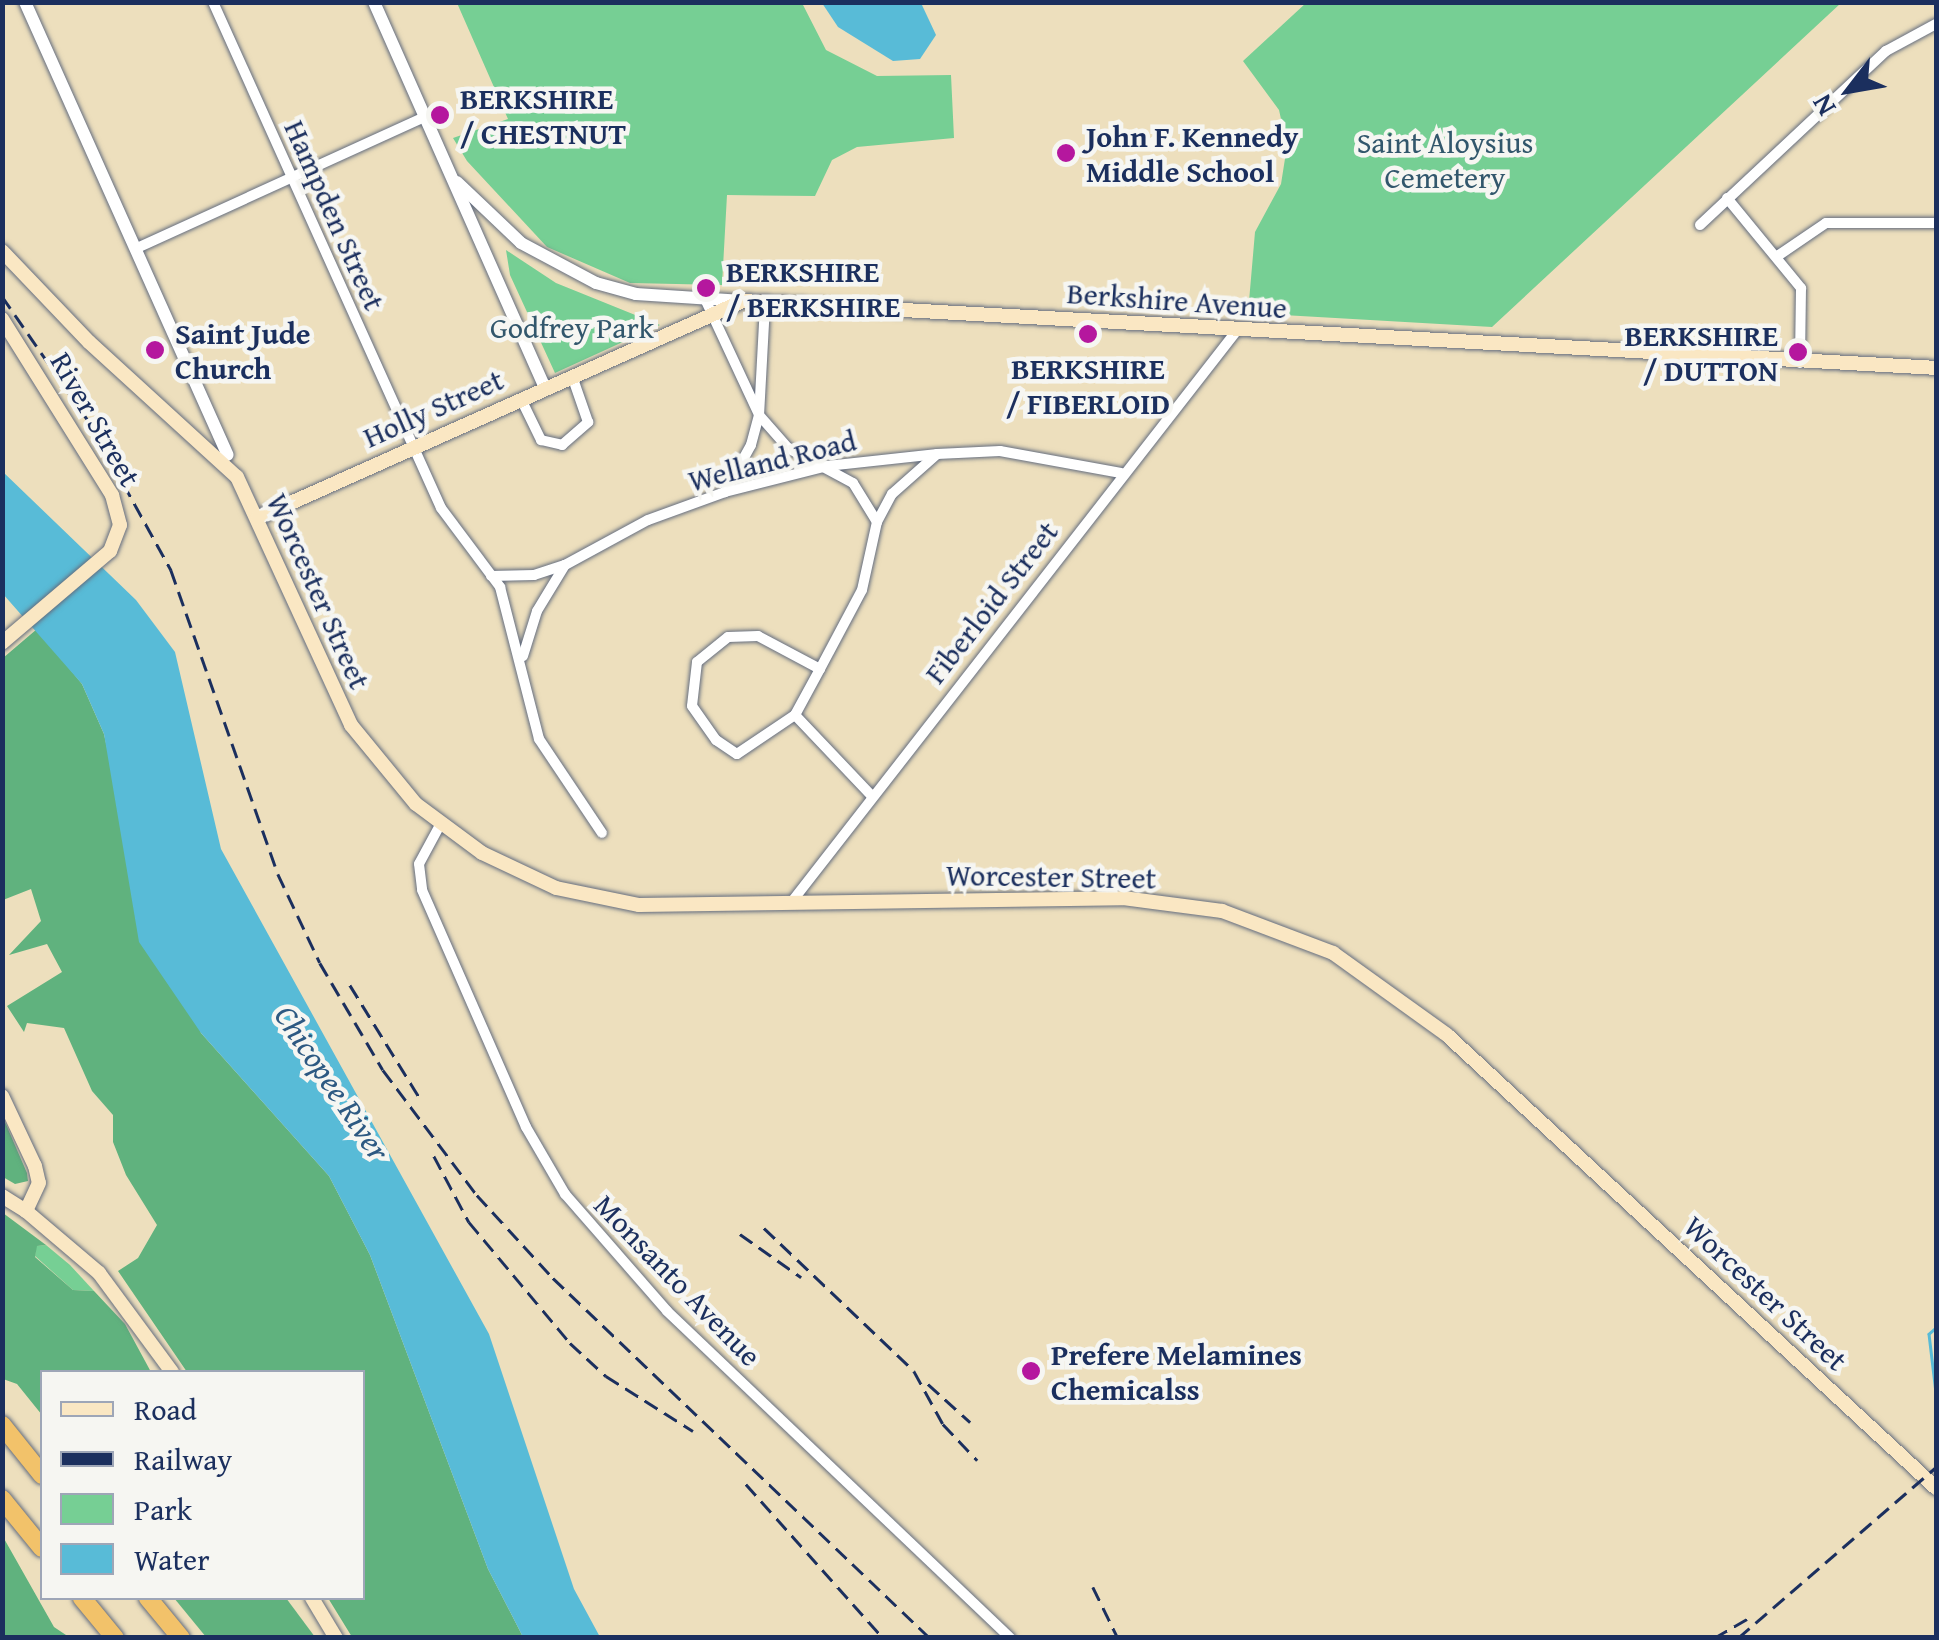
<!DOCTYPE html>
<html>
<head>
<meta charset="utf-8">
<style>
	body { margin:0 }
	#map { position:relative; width:1939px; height:1640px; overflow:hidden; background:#eddfbd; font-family:"Gentium Book Plus",serif }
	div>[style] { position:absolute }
	.green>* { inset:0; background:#76cf94 }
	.forest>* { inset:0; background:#60b27e }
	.water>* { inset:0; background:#58bbd7 }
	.stream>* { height:2.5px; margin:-1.25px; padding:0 1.25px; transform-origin:1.25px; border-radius:1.25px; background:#58bbd7 }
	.roads { filter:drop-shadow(0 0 2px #646d7f) drop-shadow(0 0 2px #646d7f) }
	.minor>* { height:10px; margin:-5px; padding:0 5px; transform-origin:5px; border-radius:5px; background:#fff }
	.tertiary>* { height:12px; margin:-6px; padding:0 6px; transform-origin:6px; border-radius:6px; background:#fff }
	.secondary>* { height:14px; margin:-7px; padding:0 7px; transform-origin:7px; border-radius:7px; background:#fae7c3 }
	.motorway>* { height:18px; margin:-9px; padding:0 9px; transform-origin:9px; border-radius:9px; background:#f2c26a }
	.rail>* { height:2.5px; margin-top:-1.25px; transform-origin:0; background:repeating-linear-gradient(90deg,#1b2f5e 0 15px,transparent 0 23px) }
	.dots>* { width:28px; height:28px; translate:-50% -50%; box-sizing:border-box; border:5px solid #f6f6f2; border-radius:50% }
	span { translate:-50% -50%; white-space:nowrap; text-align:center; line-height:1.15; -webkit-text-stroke:9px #f6f6f2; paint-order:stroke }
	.poi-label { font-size:30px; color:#1b2f5e; font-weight:700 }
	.left { translate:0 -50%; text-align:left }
	.right { translate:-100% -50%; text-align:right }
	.park-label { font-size:30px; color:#32576c }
	.street-label { font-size:30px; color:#1b2f5e }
	.water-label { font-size:32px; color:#2d5982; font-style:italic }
	.frame { position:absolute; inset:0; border:5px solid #1b2f5e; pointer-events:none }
	.legend { position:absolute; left:40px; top:1370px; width:325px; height:230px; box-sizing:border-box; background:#f6f6f2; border:2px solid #9ea6b7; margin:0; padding:12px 18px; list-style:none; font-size:30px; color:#1b2f5e }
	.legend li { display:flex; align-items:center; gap:20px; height:50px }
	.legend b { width:50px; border:2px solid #9ea6b7 }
	.north { position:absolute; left:1799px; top:40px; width:100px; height:100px; -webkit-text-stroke:8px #f6f6f2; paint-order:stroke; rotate:239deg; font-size:28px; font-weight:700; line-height:40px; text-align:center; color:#1b2f5e }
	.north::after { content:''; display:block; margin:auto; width:35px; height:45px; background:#1b2f5e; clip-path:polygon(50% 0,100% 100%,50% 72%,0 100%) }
</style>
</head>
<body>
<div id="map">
	<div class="green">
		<div style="clip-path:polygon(457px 3px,802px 3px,826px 50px,877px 76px,951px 75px,954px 138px,857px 147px,832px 160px,815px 196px,727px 195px,722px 285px,630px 283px,547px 247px,467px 161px,453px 138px,508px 119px)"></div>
		<div style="clip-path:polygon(1306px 3px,1306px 2px,1841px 3px,1492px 327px,1248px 313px,1255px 232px,1281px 184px,1287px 146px,1279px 110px,1243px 61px)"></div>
		<div style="clip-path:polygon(506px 250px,556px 283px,660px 325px,555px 373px,510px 275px)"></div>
		<div style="clip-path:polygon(46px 1245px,70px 1265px,94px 1291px,73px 1290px,35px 1256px,36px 1246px)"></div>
	</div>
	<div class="forest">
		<div style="clip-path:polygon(37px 629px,82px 684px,104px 734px,119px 803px,201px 1033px,329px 1176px,370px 1255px,488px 1569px,523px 1637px,352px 1637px,328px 1598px,362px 1598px,362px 1372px,187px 1372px,118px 1271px,138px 1258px,157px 1225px,126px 1175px,113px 1142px,113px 1115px,92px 1091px,64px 1028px,27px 1023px,24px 1032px,7px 1006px,62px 972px,47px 944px,9px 955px,41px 921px,31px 889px,3px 900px,3px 658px)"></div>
		<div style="clip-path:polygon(2px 1115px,27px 1173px,28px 1181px,15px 1184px,3px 1177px)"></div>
		<div style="clip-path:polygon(3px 1213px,46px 1245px,37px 1246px,35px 1257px,73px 1290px,94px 1291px,125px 1324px,151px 1372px,42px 1372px,42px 1415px,17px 1384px,3px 1379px)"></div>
		<div style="clip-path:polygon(2px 1535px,54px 1627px,69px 1637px,3px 1637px)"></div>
		<div style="clip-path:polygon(174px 1598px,286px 1598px,315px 1637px,206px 1637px)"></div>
	</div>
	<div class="water">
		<div style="clip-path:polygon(822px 3px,921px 3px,936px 35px,920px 59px,893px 61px,838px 27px)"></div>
		<div style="clip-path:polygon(2px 471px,136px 600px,175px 652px,221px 849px,489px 1334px,574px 1589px,600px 1637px,523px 1637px,488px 1569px,370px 1255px,329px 1176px,201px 1033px,139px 942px,104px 734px,82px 684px,3px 594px)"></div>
	</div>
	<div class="stream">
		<div style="left:1936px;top:1328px;width:9px;rotate:139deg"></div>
		<div style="left:1929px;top:1334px;width:59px;rotate:83.2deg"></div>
	</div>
	<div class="roads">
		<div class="minor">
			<div style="left:213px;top:2px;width:555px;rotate:65.74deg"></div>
			<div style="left:441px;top:508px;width:99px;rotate:53.2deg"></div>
			<div style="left:500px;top:587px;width:157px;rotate:75.6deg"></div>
			<div style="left:539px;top:739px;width:113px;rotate:56.2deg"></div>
			<div style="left:1727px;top:198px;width:117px;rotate:50.6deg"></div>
			<div style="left:1801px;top:288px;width:75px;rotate:90.8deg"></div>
			<div style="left:1700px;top:225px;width:255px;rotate:-43.1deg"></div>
			<div style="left:1886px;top:51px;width:57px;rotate:-28.4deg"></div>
			<div style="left:137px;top:248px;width:316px;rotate:-24.5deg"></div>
			<div style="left:1779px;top:255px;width:57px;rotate:-34.2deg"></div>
			<div style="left:1826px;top:223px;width:110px"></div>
			<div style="left:705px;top:299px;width:128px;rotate:65deg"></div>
			<div style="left:759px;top:415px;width:31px;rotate:105deg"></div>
			<div style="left:751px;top:445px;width:54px;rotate:119deg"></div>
			<div style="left:765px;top:305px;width:110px;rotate:93.1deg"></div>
			<div style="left:759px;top:415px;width:44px;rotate:48.7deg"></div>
			<div style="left:788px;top:448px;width:74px;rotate:28.3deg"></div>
			<div style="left:853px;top:483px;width:46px;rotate:58.4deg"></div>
			<div style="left:521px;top:399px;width:46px;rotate:64deg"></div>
			<div style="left:541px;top:440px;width:22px;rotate:13deg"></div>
			<div style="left:562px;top:445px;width:35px;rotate:-41deg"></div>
			<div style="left:588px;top:422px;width:49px;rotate:-109.2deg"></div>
			<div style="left:491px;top:576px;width:43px;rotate:-1.3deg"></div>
			<div style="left:534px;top:575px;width:32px;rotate:-18deg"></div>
			<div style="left:523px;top:656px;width:47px;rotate:-72.7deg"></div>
			<div style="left:537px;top:611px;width:54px;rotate:-58.7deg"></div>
			<div style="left:565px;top:565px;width:94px;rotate:-28.5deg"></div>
			<div style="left:648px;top:520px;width:82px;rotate:-20deg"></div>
			<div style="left:725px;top:492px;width:105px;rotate:-14.3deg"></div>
			<div style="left:827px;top:466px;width:111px;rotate:-6.2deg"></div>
			<div style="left:937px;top:454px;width:63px;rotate:-2.7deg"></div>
			<div style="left:1000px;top:451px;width:123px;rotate:10.3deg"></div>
			<div style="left:820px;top:669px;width:70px;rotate:-152deg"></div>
			<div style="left:758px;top:636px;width:30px;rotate:178deg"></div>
			<div style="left:728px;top:637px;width:40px;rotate:141deg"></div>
			<div style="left:697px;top:662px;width:44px;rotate:96.5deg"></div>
			<div style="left:692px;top:706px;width:42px;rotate:54.8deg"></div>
			<div style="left:716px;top:740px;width:25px;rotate:34deg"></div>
			<div style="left:737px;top:754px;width:70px;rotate:-33.9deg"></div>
			<div style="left:795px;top:715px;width:52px;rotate:-61.5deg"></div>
			<div style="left:820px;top:669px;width:89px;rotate:-62deg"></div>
			<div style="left:862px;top:590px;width:70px;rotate:-77.6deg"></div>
			<div style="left:877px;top:522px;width:32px;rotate:-62deg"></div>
			<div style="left:892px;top:494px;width:60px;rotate:-41.6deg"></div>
			<div style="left:795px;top:715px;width:112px;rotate:46.5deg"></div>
			<div style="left:440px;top:825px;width:44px;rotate:118.3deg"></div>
			<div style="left:419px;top:864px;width:26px;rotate:83deg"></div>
			<div style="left:422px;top:890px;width:259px;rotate:66.3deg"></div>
			<div style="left:526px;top:1127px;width:78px;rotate:59.8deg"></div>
			<div style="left:565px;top:1194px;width:155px;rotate:48.9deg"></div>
			<div style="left:667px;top:1311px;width:474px;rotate:43.6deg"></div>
			<div style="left:790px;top:904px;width:724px;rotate:-52.07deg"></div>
		</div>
		<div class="tertiary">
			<div style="left:25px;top:2px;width:496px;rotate:65.9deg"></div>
			<div style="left:374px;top:2px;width:422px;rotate:66.1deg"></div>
			<div style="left:457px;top:182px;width:88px;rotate:43.6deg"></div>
			<div style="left:521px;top:243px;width:85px;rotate:28.1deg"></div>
			<div style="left:596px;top:283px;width:41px;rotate:15.4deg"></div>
			<div style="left:636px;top:294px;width:107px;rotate:3.7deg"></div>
		</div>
		<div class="secondary">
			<div style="left:2px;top:251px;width:126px;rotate:46.3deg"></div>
			<div style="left:89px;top:342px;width:200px;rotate:42.4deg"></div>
			<div style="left:237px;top:477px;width:273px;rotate:65.3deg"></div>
			<div style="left:351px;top:725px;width:102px;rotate:50.6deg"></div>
			<div style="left:416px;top:804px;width:82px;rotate:36.6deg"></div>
			<div style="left:482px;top:853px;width:82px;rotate:25.3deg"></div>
			<div style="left:556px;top:888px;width:85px;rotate:11.6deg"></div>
			<div style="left:639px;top:905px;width:484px;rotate:-0.8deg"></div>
			<div style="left:1123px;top:898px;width:100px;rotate:7.5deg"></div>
			<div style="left:1222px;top:911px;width:119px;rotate:20.7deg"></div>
			<div style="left:1333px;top:953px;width:140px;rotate:35.7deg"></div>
			<div style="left:1447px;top:1035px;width:667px;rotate:42.81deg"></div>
			<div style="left:2px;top:319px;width:208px;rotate:58deg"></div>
			<div style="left:112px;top:495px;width:31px;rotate:75deg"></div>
			<div style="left:120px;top:525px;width:28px;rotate:111deg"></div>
			<div style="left:110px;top:551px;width:142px;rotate:139.6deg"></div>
			<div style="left:257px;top:518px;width:532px;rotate:-24.06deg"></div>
			<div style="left:743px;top:301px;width:1195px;rotate:3.21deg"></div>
			<div style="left:2px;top:1096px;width:77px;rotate:64.8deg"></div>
			<div style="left:35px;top:1166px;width:17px;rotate:77deg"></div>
			<div style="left:39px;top:1183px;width:31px;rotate:115deg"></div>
			<div style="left:26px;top:1211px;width:96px;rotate:40.3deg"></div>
			<div style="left:99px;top:1273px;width:123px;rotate:53.6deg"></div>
			<div style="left:2px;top:1196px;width:28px;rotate:32deg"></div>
			<div style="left:312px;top:1598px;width:47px;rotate:59deg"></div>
		</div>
		<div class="motorway">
			<div style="left:2px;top:1425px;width:64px;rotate:51.3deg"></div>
			<div style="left:2px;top:1499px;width:63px;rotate:50.8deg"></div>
			<div style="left:82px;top:1598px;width:52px;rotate:50.5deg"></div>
			<div style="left:148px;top:1598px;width:52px;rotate:50.5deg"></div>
		</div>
	</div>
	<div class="rail">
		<div style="left:2px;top:296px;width:155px;rotate:55.3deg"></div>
		<div style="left:90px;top:423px;width:168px;rotate:61.1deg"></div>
		<div style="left:171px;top:570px;width:322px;rotate:70.6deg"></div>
		<div style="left:278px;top:874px;width:98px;rotate:64.7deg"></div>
		<div style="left:320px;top:963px;width:124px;rotate:59.5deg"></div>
		<div style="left:383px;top:1070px;width:156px;rotate:53.1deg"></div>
		<div style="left:477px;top:1195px;width:113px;rotate:47.5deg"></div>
		<div style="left:553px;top:1278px;width:521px;rotate:43.68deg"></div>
		<div style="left:350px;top:985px;width:135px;rotate:58.3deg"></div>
		<div style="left:434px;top:1156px;width:75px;rotate:62.1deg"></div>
		<div style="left:469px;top:1222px;width:158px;rotate:50.1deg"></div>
		<div style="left:570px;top:1343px;width:49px;rotate:42.5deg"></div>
		<div style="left:606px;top:1376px;width:103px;rotate:32.3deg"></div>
		<div style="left:764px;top:1228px;width:207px;rotate:43.6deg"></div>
		<div style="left:914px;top:1371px;width:60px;rotate:61.3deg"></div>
		<div style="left:943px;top:1424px;width:50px;rotate:46.6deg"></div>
		<div style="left:740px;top:1234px;width:75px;rotate:35.2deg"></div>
		<div style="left:928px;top:1384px;width:57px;rotate:42.1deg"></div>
		<div style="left:746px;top:1484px;width:206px;rotate:48.3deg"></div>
		<div style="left:1093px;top:1587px;width:57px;rotate:63.9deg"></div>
		<div style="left:1714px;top:1638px;width:38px;rotate:-30deg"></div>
		<div style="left:1738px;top:1638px;width:262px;rotate:-40.8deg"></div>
	</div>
	<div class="dots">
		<div style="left:440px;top:115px;background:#b5179e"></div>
		<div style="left:1066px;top:153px;background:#b5179e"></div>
		<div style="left:706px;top:288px;background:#b5179e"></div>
		<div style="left:1088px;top:334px;background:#b5179e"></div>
		<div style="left:155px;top:350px;background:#b5179e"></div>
		<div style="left:1798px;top:352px;background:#b5179e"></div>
		<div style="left:1031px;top:1371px;background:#b5179e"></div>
	</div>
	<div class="poi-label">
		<span class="left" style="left:460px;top:115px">BERKSHIRE<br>/ CHESTNUT</span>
		<span class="left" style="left:1086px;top:153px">John F. Kennedy<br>Middle School</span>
		<span class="left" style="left:726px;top:288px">BERKSHIRE<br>/ BERKSHIRE</span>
		<span class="left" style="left:175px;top:350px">Saint Jude<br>Church</span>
		<span class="right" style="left:1778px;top:352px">BERKSHIRE<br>/ DUTTON</span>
		<span style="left:1088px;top:385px">BERKSHIRE<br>/ FIBERLOID</span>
		<span class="left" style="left:1051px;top:1371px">Prefere Melamines<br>Chemicalss</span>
	</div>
	<div class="park-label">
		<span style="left:1445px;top:159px">Saint Aloysius<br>Cemetery</span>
		<span style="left:572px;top:327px">Godfrey Park</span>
	</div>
	<div class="street-label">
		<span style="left:335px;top:215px;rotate:66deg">Hampden Street</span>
		<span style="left:1177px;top:300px;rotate:4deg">Berkshire Avenue</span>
		<span style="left:433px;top:408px;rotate:-24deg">Holly Street</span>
		<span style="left:96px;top:419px;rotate:60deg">River Street</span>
		<span style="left:772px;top:460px;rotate:-14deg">Welland Road</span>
		<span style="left:319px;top:591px;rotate:66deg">Worcester Street</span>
		<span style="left:991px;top:602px;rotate:-52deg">Fiberloid Street</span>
		<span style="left:1051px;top:876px;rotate:1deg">Worcester Street</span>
		<span style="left:678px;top:1280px;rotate:46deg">Monsanto Avenue</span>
		<span style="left:1766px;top:1293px;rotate:43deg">Worcester Street</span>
	</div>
	<div class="water-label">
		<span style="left:332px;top:1083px;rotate:56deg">Chicopee River</span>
	</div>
	<div class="frame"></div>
	<ul class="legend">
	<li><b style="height:12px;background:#fae7c3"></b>Road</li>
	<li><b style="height:12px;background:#1b2f5e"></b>Railway</li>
	<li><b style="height:28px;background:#76cf94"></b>Park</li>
	<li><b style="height:28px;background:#58bbd7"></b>Water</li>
	</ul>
	<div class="north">N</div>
</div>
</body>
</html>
